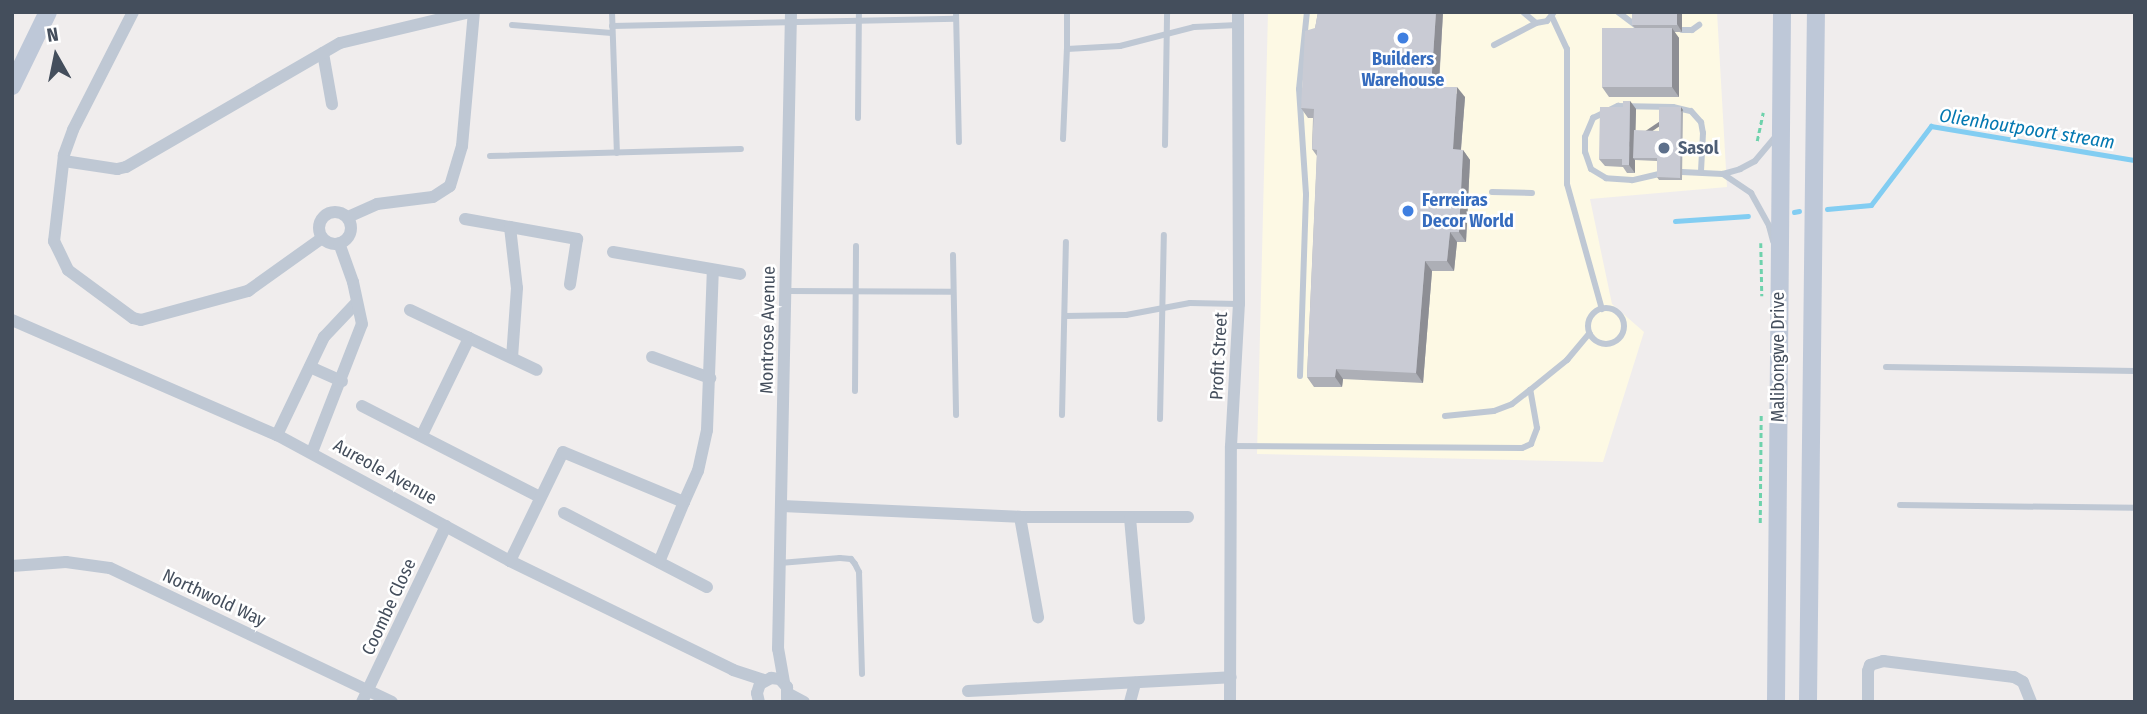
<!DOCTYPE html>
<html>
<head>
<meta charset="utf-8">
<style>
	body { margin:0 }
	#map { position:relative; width:2147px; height:714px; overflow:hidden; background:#f0eded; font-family:"Fira Sans Condensed",sans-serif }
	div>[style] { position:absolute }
	.commercial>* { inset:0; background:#fdf9e4 }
	.stream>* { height:4.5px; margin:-2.25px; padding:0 2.25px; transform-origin:2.25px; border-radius:2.25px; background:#82cdf2 }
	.path>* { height:2.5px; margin-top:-1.25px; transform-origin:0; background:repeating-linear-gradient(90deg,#6ed2ac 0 5px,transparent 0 8.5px) }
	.service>* { height:6px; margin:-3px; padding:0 3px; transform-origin:3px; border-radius:3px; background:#bfc8d4 }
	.service>.ring { margin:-3px; padding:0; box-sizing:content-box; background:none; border:6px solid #bfc8d4; border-radius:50% }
	.minor>* { height:12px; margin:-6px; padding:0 6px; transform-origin:6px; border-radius:6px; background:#bfc8d4 }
	.minor>.ring { margin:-6px; padding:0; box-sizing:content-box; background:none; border:12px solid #bfc8d4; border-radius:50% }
	.secondary>* { height:18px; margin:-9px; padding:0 9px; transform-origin:9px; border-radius:9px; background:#bec8d8 }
	.wall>* { inset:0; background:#adafb6 }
	.shaded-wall>* { inset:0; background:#8d8e94; transform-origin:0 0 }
	.building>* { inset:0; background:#c9cbd4; transform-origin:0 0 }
	.dots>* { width:19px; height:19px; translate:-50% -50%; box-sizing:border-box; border:4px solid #fff; border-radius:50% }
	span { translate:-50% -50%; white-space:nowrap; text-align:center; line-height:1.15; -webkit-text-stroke:5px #fff; paint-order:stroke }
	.shop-label { font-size:18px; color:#366cbe; font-weight:700 }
	.left { translate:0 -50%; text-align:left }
	.service-label { font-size:18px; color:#4e5e75; font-weight:700 }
	.street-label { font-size:18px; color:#444e5c }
	.water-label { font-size:19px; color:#0378b1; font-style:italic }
	.frame { position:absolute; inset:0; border:14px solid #444e5c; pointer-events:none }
	.north { position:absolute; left:21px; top:21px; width:70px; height:70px; -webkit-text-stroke:5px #fff; paint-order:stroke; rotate:351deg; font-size:19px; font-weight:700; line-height:28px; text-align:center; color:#444e5c }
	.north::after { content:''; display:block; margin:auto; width:24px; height:32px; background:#444e5c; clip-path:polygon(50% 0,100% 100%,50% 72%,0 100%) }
</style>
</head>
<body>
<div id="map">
	<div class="commercial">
		<div style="clip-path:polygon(1268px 12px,1717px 12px,1727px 187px,1590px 199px,1612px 304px,1644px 332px,1603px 462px,1257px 454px)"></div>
	</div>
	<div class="stream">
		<div style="left:1827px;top:209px;width:44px;rotate:-5.2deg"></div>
		<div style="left:1871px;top:205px;width:99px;rotate:-52.8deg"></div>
		<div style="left:1931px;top:126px;width:207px;rotate:9.5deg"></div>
		<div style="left:1794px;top:212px;width:5px;rotate:-11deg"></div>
		<div style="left:1675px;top:221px;width:73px;rotate:-3.9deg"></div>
	</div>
	<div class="path">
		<div style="left:1757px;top:141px;width:29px;rotate:-78deg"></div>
		<div style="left:1761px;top:243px;width:53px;rotate:88.9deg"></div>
		<div style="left:1760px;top:523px;width:108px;rotate:-89.5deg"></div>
	</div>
	<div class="service">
		<div style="left:612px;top:12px;width:141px;rotate:88deg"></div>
		<div style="left:956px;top:12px;width:130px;rotate:88.7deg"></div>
		<div style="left:1067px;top:12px;width:37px;rotate:90deg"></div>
		<div style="left:1523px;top:12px;width:17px;rotate:40deg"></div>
		<div style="left:1536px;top:23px;width:11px;rotate:-10deg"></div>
		<div style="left:1547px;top:21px;width:11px;rotate:-52deg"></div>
		<div style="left:1618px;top:12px;width:25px;rotate:37deg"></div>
		<div style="left:1552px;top:17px;width:35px;rotate:65deg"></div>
		<div style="left:1567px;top:49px;width:135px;rotate:90deg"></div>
		<div style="left:1567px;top:184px;width:130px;rotate:74.4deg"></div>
		<div style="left:512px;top:25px;width:100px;rotate:4.6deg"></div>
		<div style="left:612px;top:26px;width:344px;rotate:-1.2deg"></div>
		<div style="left:1682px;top:30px;width:10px"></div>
		<div style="left:1692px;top:30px;width:9px;rotate:-36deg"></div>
		<div style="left:1494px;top:45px;width:47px;rotate:-27.6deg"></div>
		<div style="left:858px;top:118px;width:106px;rotate:-89.5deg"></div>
		<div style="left:1063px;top:139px;width:90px;rotate:-87.5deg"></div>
		<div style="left:1067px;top:49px;width:53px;rotate:-3.2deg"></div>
		<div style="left:1120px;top:46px;width:76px;rotate:-14.4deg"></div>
		<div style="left:1194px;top:27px;width:44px;rotate:-2.6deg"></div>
		<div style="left:1165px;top:145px;width:133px;rotate:-89.1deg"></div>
		<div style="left:490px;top:156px;width:251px;rotate:-1.6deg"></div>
		<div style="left:1682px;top:172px;width:41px;rotate:2.8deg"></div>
		<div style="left:1723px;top:174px;width:18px;rotate:-16deg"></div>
		<div style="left:1740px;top:169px;width:17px;rotate:-28deg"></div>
		<div style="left:1755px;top:161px;width:33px;rotate:-50deg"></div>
		<div style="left:1659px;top:174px;width:28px;rotate:167deg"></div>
		<div style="left:1632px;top:180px;width:26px;rotate:-176deg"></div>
		<div style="left:1606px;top:178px;width:17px;rotate:-149deg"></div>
		<div style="left:1591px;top:169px;width:18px;rotate:-109deg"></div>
		<div style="left:1585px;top:152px;width:15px;rotate:-90deg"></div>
		<div style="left:1585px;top:137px;width:21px;rotate:-67deg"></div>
		<div style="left:1593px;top:118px;width:28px;rotate:-26deg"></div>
		<div style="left:1618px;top:106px;width:55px;rotate:1deg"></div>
		<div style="left:1673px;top:107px;width:18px;rotate:13deg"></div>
		<div style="left:1691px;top:111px;width:15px;rotate:48deg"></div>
		<div style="left:1701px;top:122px;width:11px;rotate:80deg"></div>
		<div style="left:1703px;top:133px;width:39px;rotate:93deg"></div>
		<div style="left:1723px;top:174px;width:34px;rotate:34deg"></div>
		<div style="left:1751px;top:193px;width:38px;rotate:61deg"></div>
		<div style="left:1769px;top:226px;width:16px;rotate:75deg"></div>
		<div style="left:1492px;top:192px;width:40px;rotate:1.4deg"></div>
		<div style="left:953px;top:255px;width:160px;rotate:88.9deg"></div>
		<div style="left:787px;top:291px;width:166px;rotate:0.3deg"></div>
		<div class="ring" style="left:1588px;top:308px;width:30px;height:30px"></div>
		<div style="left:1065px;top:316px;width:61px;rotate:-0.9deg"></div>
		<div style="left:1126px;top:315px;width:65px;rotate:-10.6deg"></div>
		<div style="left:1190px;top:303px;width:49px;rotate:1.2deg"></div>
		<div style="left:1886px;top:367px;width:249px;rotate:0.9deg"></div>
		<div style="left:1300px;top:376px;width:182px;rotate:-88.1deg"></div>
		<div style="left:1306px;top:194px;width:105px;rotate:-93.8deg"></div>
		<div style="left:1299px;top:89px;width:77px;rotate:-84.1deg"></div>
		<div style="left:855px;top:391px;width:145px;rotate:-89.6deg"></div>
		<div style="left:1062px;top:415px;width:173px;rotate:-88.7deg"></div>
		<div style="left:1445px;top:416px;width:49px;rotate:-5.8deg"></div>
		<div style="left:1494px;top:411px;width:19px;rotate:-21deg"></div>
		<div style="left:1512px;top:404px;width:23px;rotate:-38deg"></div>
		<div style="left:1160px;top:419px;width:184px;rotate:-88.8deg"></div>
		<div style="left:1231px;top:446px;width:291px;rotate:0.4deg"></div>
		<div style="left:1522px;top:448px;width:10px;rotate:-24deg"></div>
		<div style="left:1531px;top:444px;width:17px;rotate:-69deg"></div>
		<div style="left:1537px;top:428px;width:39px;rotate:-100deg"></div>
		<div style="left:1530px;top:390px;width:48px;rotate:-39deg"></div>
		<div style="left:1567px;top:360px;width:35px;rotate:-50deg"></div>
		<div style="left:1900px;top:505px;width:235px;rotate:0.7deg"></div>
		<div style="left:780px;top:563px;width:60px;rotate:-4.8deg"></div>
		<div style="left:840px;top:558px;width:11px;rotate:5deg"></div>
		<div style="left:851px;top:559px;width:6px;rotate:51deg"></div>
		<div style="left:855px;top:564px;width:9px;rotate:63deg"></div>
		<div style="left:859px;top:572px;width:102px;rotate:88.3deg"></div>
	</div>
	<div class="minor">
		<div style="left:133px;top:12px;width:132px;rotate:117deg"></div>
		<div style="left:73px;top:130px;width:27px;rotate:110deg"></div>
		<div style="left:64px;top:155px;width:87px;rotate:96.6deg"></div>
		<div style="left:54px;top:241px;width:32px;rotate:64deg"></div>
		<div style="left:68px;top:270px;width:81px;rotate:36.4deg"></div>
		<div style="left:133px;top:318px;width:8px;rotate:14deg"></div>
		<div style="left:141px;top:320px;width:111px;rotate:-15.2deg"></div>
		<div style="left:248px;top:291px;width:91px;rotate:-35.6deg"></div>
		<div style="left:323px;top:53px;width:52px;rotate:80deg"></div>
		<div style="left:64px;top:161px;width:54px;rotate:8.6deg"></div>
		<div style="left:117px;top:169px;width:9px;rotate:-13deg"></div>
		<div style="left:126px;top:167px;width:247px;rotate:-30.1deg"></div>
		<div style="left:340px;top:43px;width:134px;rotate:-13.4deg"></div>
		<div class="ring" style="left:319px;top:212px;width:20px;height:20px"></div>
		<div style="left:348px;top:217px;width:32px;rotate:-24deg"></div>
		<div style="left:377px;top:204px;width:56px;rotate:-7.1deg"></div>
		<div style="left:433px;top:197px;width:20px;rotate:-33deg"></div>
		<div style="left:450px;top:186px;width:42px;rotate:-73.3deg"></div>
		<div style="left:462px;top:146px;width:135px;rotate:-84.9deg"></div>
		<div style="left:465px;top:219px;width:114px;rotate:10.1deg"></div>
		<div style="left:577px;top:239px;width:46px;rotate:98.8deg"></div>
		<div style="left:510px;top:227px;width:61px;rotate:83.5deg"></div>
		<div style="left:517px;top:288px;width:70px;rotate:94.1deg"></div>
		<div style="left:613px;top:252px;width:129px;rotate:9.8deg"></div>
		<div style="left:410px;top:310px;width:140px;rotate:25.3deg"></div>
		<div style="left:12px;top:320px;width:289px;rotate:23.5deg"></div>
		<div style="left:277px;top:435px;width:265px;rotate:28.4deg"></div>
		<div style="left:510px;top:561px;width:248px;rotate:26deg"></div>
		<div style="left:733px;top:670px;width:33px;rotate:18deg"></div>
		<div style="left:652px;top:357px;width:62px;rotate:19.9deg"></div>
		<div style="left:310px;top:367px;width:35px;rotate:24deg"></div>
		<div style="left:362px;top:406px;width:200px;rotate:27.1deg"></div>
		<div style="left:277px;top:435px;width:109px;rotate:-64.4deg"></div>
		<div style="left:324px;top:337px;width:47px;rotate:-46.7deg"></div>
		<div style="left:422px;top:435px;width:108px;rotate:-64.1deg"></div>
		<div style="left:312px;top:452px;width:137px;rotate:-68.7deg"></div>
		<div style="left:362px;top:324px;width:43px;rotate:-102.1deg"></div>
		<div style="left:353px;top:282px;width:41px;rotate:-109.7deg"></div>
		<div style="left:684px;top:502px;width:34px;rotate:-66deg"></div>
		<div style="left:698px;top:471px;width:42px;rotate:-77.6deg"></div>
		<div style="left:707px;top:430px;width:160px;rotate:-87.9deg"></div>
		<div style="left:782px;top:506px;width:238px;rotate:2.6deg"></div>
		<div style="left:1020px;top:517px;width:168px"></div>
		<div style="left:564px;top:513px;width:161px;rotate:27.4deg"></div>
		<div style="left:1020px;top:517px;width:102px;rotate:79.8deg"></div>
		<div style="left:1130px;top:518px;width:101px;rotate:84.9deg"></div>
		<div style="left:510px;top:561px;width:121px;rotate:-64.1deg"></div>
		<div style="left:563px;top:452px;width:131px;rotate:22.5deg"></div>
		<div style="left:684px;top:502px;width:65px;rotate:112.6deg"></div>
		<div style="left:12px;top:566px;width:54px;rotate:-4.2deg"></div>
		<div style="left:66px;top:562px;width:44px;rotate:7.8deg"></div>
		<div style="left:110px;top:568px;width:312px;rotate:25.4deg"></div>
		<div style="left:784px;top:682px;width:34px;rotate:-100deg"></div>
		<div style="left:778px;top:649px;width:637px;rotate:-88.83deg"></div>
		<div style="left:968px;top:691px;width:263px;rotate:-3deg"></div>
		<div style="left:789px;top:694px;width:17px;rotate:28deg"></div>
		<div style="left:362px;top:702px;width:195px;rotate:-64.5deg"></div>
		<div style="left:759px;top:702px;width:9px;rotate:-103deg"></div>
		<div style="left:757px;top:693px;width:9px;rotate:-72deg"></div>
		<div style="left:760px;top:684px;width:13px;rotate:-29deg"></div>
		<div style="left:771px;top:678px;width:9px;rotate:6deg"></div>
		<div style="left:780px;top:679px;width:11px;rotate:49deg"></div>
		<div style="left:787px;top:687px;width:15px;rotate:90deg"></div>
		<div style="left:1130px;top:702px;width:20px;rotate:-75deg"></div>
		<div style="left:1230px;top:702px;width:256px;rotate:-89.8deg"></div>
		<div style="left:1231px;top:446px;width:142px;rotate:-86.8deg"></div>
		<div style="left:1239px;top:304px;width:292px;rotate:-90.2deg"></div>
		<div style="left:1868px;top:702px;width:31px;rotate:-90deg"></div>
		<div style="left:1868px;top:671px;width:6px;rotate:-72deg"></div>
		<div style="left:1870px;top:665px;width:14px;rotate:-17deg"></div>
		<div style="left:1883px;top:661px;width:132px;rotate:7deg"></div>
		<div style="left:2014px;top:677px;width:10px;rotate:29deg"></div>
		<div style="left:2023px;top:682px;width:22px;rotate:68deg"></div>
	</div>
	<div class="secondary">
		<div style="left:12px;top:86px;width:82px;rotate:-64.1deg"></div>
		<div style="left:1776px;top:702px;width:690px;rotate:-89.5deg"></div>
		<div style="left:1808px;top:702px;width:690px;rotate:-89.34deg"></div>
	</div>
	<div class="wall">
		<div style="clip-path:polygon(1318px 12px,1443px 12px,1439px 87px,1465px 97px,1461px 150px,1463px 150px,1470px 160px,1466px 242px,1457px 242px,1454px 271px,1432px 271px,1423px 383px,1343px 379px,1342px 387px,1314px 387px,1307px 377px,1317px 156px,1312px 149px,1313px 118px,1308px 118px,1301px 108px)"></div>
		<div style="clip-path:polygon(1682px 12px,1682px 32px,1674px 32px,1679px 38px,1679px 97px,1609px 97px,1602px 87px,1635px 28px,1632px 25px)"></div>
		<div style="clip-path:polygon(1630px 101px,1636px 109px,1635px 131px,1659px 131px,1683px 110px,1682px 180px,1659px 180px,1657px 177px,1657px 161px,1635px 160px,1635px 173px,1627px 173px,1623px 167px,1605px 166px,1599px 159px,1623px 107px)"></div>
	</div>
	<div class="shaded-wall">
		<div style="clip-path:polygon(1436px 12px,1443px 12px,1438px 97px,1431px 87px)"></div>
		<div style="clip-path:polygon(1677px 12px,1682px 12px,1682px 32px,1677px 24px)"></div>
		<div style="clip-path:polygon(1672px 28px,1679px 38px,1679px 97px,1672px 87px)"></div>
		<div style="clip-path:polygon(1457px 87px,1465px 97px,1460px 160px,1453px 149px)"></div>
		<div style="clip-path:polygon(1630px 101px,1636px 109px,1635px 158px,1633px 158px,1635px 160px,1635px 173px,1629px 165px)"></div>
		<div style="left:1681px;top:107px;width:4px;height:71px;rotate:56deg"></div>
		<div style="clip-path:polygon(1463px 150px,1470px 160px,1466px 242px,1459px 232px)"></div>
		<div style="clip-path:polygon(1450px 232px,1457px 242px,1454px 271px,1447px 261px)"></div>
		<div style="clip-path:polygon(1425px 261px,1432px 271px,1423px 383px,1416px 373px)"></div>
		<div style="clip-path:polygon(1336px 369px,1343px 379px,1342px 387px,1335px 377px)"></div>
	</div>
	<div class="building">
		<div style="clip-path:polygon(1318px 12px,1436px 12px,1431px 87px,1457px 87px,1453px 149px,1463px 150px,1459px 232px,1450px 232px,1447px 261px,1425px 261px,1416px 373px,1336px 369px,1335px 377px,1307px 377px,1317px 150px,1312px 149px,1314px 109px,1301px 108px,1305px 31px,1315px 28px)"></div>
		<div style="left:1632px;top:12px;width:45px;height:13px"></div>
		<div style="left:1602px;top:28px;width:70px;height:59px"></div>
		<div style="clip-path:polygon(1623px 101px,1630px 101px,1629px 165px,1622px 165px,1622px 159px,1599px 159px,1600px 107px,1623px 107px)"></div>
		<div style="clip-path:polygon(1659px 107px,1681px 107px,1680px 178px,1657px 177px,1657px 158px,1633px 158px,1634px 130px,1659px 131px)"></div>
	</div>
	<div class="dots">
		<div style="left:1403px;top:38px;background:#3f7fe0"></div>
		<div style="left:1664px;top:148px;background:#5c6f8a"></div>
		<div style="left:1408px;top:211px;background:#3f7fe0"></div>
	</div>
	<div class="shop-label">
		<span style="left:1403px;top:70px">Builders<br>Warehouse</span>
		<span class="left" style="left:1422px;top:211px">Ferreiras<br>Decor World</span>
	</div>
	<div class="service-label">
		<span class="left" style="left:1678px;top:148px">Sasol</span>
	</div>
	<div class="street-label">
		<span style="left:768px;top:330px;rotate:-89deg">Montrose Avenue</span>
		<span style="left:1219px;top:356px;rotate:-87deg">Profit Street</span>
		<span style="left:1778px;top:357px;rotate:-90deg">Malibongwe Drive</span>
		<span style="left:385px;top:472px;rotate:29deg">Aureole Avenue</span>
		<span style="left:214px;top:598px;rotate:25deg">Northwold Way</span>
		<span style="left:389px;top:607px;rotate:-65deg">Coombe Close</span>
	</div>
	<div class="water-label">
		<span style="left:2027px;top:129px;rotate:9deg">Olienhoutpoort stream</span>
	</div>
	<div class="frame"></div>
	<div class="north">N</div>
</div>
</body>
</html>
